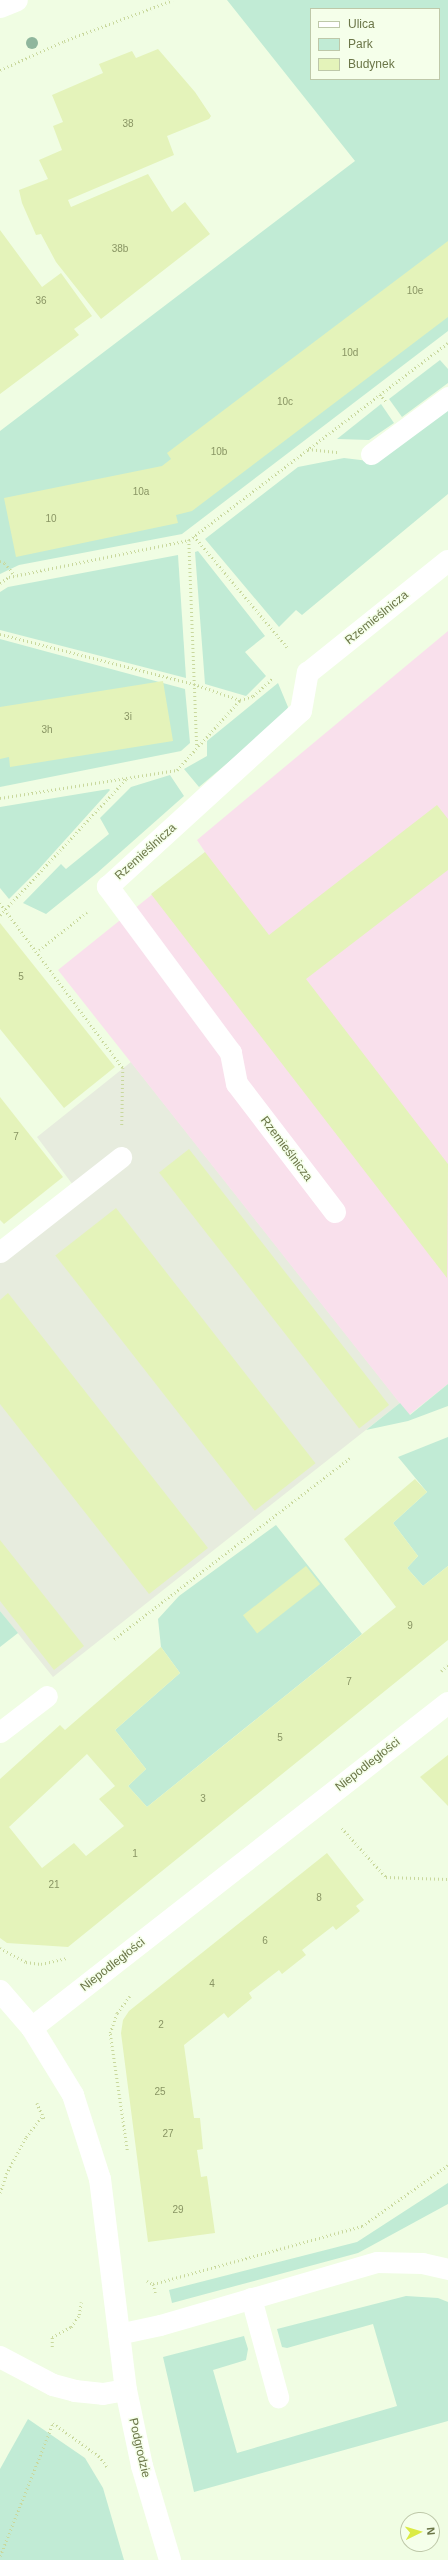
<!DOCTYPE html>
<html>
<head>
<meta charset="utf-8">
<style>
	body { margin:0 }
	#map { position:relative; width:448px; height:2560px; overflow:hidden; background:#f0fde3; font-family:Helvetica,sans-serif }
	div>[style] { position:absolute }
	.industrial>* { inset:0; background:#e7ecde }
	.education>* { inset:0; background:#f9e0ec }
	.green>* { inset:0; background:#c1ebd5 }
	.building>* { inset:0; background:#e4f3ba; transform-origin:0 0 }
	.path>* { height:2.5px; margin-top:-1.25px; transform-origin:0; background:repeating-linear-gradient(90deg,#c9d89d 0 1px,transparent 0 4px) }
	.service>* { height:21px; margin:-10.5px; padding:0 10.5px; transform-origin:10.5px; border-radius:10.5px; background:#fff }
	.minor>* { height:22px; margin:-11px; padding:0 11px; transform-origin:11px; border-radius:11px; background:#fff }
	.trees>* { width:12px; height:12px; margin:-6px; border-radius:50%; background:#8fb69d }
	span { translate:-50% -50%; white-space:nowrap; text-align:center; line-height:1.15; -webkit-text-stroke:3px #f5ffea; paint-order:stroke }
	.number-label { font-size:10px; color:#899564 }
	.number-label span { -webkit-text-stroke-width:0 }
	.street-label { font-size:12px; color:#6b7648 }
	.legend { position:absolute; left:310px; top:8px; width:130px; height:72px; box-sizing:border-box; background:#f5ffea; border:1px solid #bec8a9; margin:0; padding:5px 7px; list-style:none; font-size:12px; color:#6b7648 }
	.legend li { display:flex; align-items:center; gap:8px; height:20px }
	.legend b { width:20px; border:1px solid #bec8a9 }
	.north { position:absolute; left:400px; top:2512px; width:40px; height:40px; box-sizing:border-box; background:#f5ffea; border:1px solid #bec8a9; border-radius:50%; rotate:85deg; font-size:11px; font-weight:700; line-height:16px; text-align:center; color:#6b7648 }
	.north::after { content:''; display:block; margin:auto; width:14px; height:18px; background:#dbeb44; clip-path:polygon(50% 0,100% 100%,50% 72%,0 100%) }
</style>
</head>
<body>
<div id="map">
	<div class="industrial">
		<div style="clip-path:polygon(131px 1062px,400px 1403px,53px 1677px,0 1611px,0 1243px,73px 1185px,37px 1137px)"></div>
	</div>
	<div class="education">
		<div style="clip-path:polygon(448px 631px,448px 1384px,409px 1415px,58px 970px,205px 852px,197px 840px)"></div>
	</div>
	<div class="green">
		<div style="clip-path:polygon(evenodd,227px 0,448px 0,448px 331px,182px 534px,19px 565px,0 574px,0 431px,355px 161px,227px 0,311px 9px,439px 9px,439px 79px,311px 79px,311px 9px)"></div>
		<div style="clip-path:polygon(440px 360px,448px 369px,448px 383px,402px 417px,389px 399px)"></div>
		<div style="clip-path:polygon(381px 404px,394px 423px,369px 440px,337px 439px)"></div>
		<div style="clip-path:polygon(448px 408px,448px 494px,302px 615px,296px 610px,279px 627px,205px 539px,298px 467px,344px 458px,377px 462px)"></div>
		<div style="clip-path:polygon(198px 551px,265px 636px,245px 652px,266px 676px,246px 696px,205px 684px,195px 552px)"></div>
		<div style="clip-path:polygon(178px 555px,186px 678px,0 630px,0 592px,8px 587px)"></div>
		<div style="clip-path:polygon(0 639px,185px 689px,190px 743px,181px 751px,0 787px)"></div>
		<div style="clip-path:polygon(278px 683px,288px 707px,286px 714px,199px 787px,184px 769px,207px 756px,207px 741px)"></div>
		<div style="clip-path:polygon(170px 775px,184px 796px,97px 873px,46px 914px,23px 903px,61px 864px,66px 869px,109px 834px,100px 818px,131px 787px)"></div>
		<div style="clip-path:polygon(109px 789px,110px 790px,38px 870px,9px 899px,0 888px,0 807px)"></div>
		<div style="clip-path:polygon(448px 1384px,448px 1406px,408px 1421px,366px 1430px,400px 1403px,410px 1415px)"></div>
		<div style="clip-path:polygon(448px 1437px,448px 1566px,423px 1586px,407px 1568px,418px 1556px,393px 1523px,427px 1492px,398px 1457px)"></div>
		<div style="clip-path:polygon(276px 1525px,362px 1634px,147px 1807px,128px 1786px,146px 1769px,115px 1730px,180px 1673px,161px 1647px,158px 1619px,179px 1596px)"></div>
		<div style="clip-path:polygon(0 1611px,18px 1633px,0 1647px)"></div>
		<div style="clip-path:polygon(448px 2183px,448px 2204px,358px 2253px,172px 2303px,169px 2290px,357px 2242px)"></div>
		<div style="clip-path:polygon(406px 2296px,438px 2298px,448px 2302px,448px 2421px,194px 2492px,163px 2357px,244px 2336px,248px 2349px,246px 2360px,213px 2370px,237px 2453px,397px 2406px,373px 2324px,287px 2348px,282px 2347px,277px 2329px)"></div>
		<div style="clip-path:polygon(28px 2419px,85px 2458px,103px 2488px,124px 2560px,0 2560px,0 2469px)"></div>
	</div>
	<div class="building">
		<div style="clip-path:polygon(158px 49px,195px 92px,211px 116px,209px 119px,167px 136px,174px 155px,68px 200px,71px 207px,148px 174px,172px 212px,185px 202px,210px 234px,101px 319px,56px 262px,41px 234px,36px 235px,22px 203px,19px 190px,48px 179px,39px 160px,62px 150px,53px 126px,63px 122px,52px 95px,103px 73px,99px 64px,132px 51px,136px 58px)"></div>
		<div style="clip-path:polygon(0 230px,42px 287px,61px 273px,92px 316px,74px 329px,79px 335px,0 394px)"></div>
		<div style="clip-path:polygon(448px 241px,448px 317px,192px 511px,176px 515px,178px 523px,16px 557px,4px 498px,162px 466px,171px 459px,167px 453px)"></div>
		<div style="clip-path:polygon(163px 681px,173px 741px,10px 767px,9px 757px,0 759px,0 707px)"></div>
		<div style="clip-path:polygon(437px 805px,448px 819px,448px 870px,306px 979px,448px 1164px,447px 1278px,151px 894px,205px 852px,269px 935px)"></div>
		<div style="clip-path:polygon(0 923px,115px 1067px,64px 1108px,0 1029px)"></div>
		<div style="clip-path:polygon(0 1097px,63px 1177px,4px 1224px,0 1220px)"></div>
		<div style="left:189px;top:1149px;width:325px;height:38px;rotate:52deg"></div>
		<div style="left:116px;top:1208px;width:324px;height:77px;rotate:52deg"></div>
		<div style="clip-path:polygon(8px 1293px,208px 1548px,149px 1594px,0 1404px,0 1300px)"></div>
		<div style="clip-path:polygon(evenodd,415px 1479px,427px 1492px,393px 1523px,418px 1556px,407px 1568px,423px 1586px,448px 1566px,448px 1640px,68px 1947px,7px 1943px,0 1938px,0 1779px,60px 1725px,65px 1730px,161px 1647px,180px 1673px,115px 1730px,146px 1769px,128px 1786px,147px 1807px,396px 1607px,344px 1539px,415px 1479px,87px 1754px,115px 1786px,99px 1799px,124px 1826px,86px 1856px,74px 1843px,42px 1868px,9px 1827px,87px 1754px)"></div>
		<div style="clip-path:polygon(0 1540px,84px 1646px,54px 1670px,0 1601px)"></div>
		<div style="left:306px;top:1566px;width:23px;height:80px;rotate:52deg"></div>
		<div style="clip-path:polygon(448px 1755px,448px 1806px,420px 1777px)"></div>
		<div style="clip-path:polygon(327px 1853px,364px 1900px,356px 1906px,360px 1911px,336px 1930px,333px 1926px,311px 1943px,302px 1950px,306px 1955px,282px 1974px,279px 1970px,249px 1993px,252px 1998px,228px 2018px,224px 2013px,184px 2045px,194px 2118px,200px 2118px,203px 2149px,197px 2150px,201px 2177px,207px 2176px,215px 2233px,148px 2242px,121px 2033px,123px 2020px,129px 2011px)"></div>
	</div>
	<div class="path">
		<div style="left:0;top:70px;width:70px;rotate:-24.4deg"></div>
		<div style="left:64px;top:41px;width:116px;rotate:-20.6deg"></div>
		<div style="left:380px;top:394px;width:11px;rotate:52deg"></div>
		<div style="left:308px;top:449px;width:31px;rotate:6deg"></div>
		<div style="left:194px;top:536px;width:145px;rotate:50deg"></div>
		<div style="left:189px;top:540px;width:207px;rotate:87.8deg"></div>
		<div style="left:0;top:561px;width:5px;rotate:22deg"></div>
		<div style="left:5px;top:563px;width:16px;rotate:52deg"></div>
		<div style="left:0;top:583px;width:11px;rotate:-34deg"></div>
		<div style="left:9px;top:577px;width:184px;rotate:-11.6deg"></div>
		<div style="left:189px;top:540px;width:325px;rotate:-37.3deg"></div>
		<div style="left:0;top:634px;width:200px;rotate:14.5deg"></div>
		<div style="left:194px;top:684px;width:49px;rotate:19.2deg"></div>
		<div style="left:0;top:798px;width:179px;rotate:-9deg"></div>
		<div style="left:177px;top:770px;width:94px;rotate:-48deg"></div>
		<div style="left:240px;top:700px;width:14px;rotate:-17deg"></div>
		<div style="left:253px;top:696px;width:27px;rotate:-42deg"></div>
		<div style="left:0;top:903px;width:206px;rotate:53.3deg"></div>
		<div style="left:123px;top:1068px;width:58px;rotate:91deg"></div>
		<div style="left:0;top:915px;width:185px;rotate:-47.2deg"></div>
		<div style="left:39px;top:950px;width:61px;rotate:-38.4deg"></div>
		<div style="left:114px;top:1639px;width:297px;rotate:-37.5deg"></div>
		<div style="left:441px;top:1671px;width:9px;rotate:-41deg"></div>
		<div style="left:342px;top:1828px;width:66px;rotate:48.1deg"></div>
		<div style="left:386px;top:1877px;width:62px;rotate:1.8deg"></div>
		<div style="left:0;top:1948px;width:30px;rotate:28deg"></div>
		<div style="left:26px;top:1962px;width:15px;rotate:8deg"></div>
		<div style="left:41px;top:1964px;width:26px;rotate:-13deg"></div>
		<div style="left:37px;top:2103px;width:17px;rotate:65deg"></div>
		<div style="left:127px;top:2150px;width:118px;rotate:-98.3deg"></div>
		<div style="left:110px;top:2033px;width:21px;rotate:-71deg"></div>
		<div style="left:117px;top:2013px;width:21px;rotate:-53deg"></div>
		<div style="left:0;top:2193px;width:20px;rotate:-72deg"></div>
		<div style="left:6px;top:2174px;width:42px;rotate:-61.6deg"></div>
		<div style="left:26px;top:2137px;width:28px;rotate:-52deg"></div>
		<div style="left:147px;top:2281px;width:7px;rotate:27deg"></div>
		<div style="left:155px;top:2293px;width:9px;rotate:-103deg"></div>
		<div style="left:153px;top:2284px;width:217px;rotate:-15.5deg"></div>
		<div style="left:362px;top:2226px;width:105px;rotate:-35.3deg"></div>
		<div style="left:52px;top:2347px;width:10px;rotate:-90deg"></div>
		<div style="left:52px;top:2337px;width:21px;rotate:-28deg"></div>
		<div style="left:71px;top:2327px;width:14px;rotate:-56deg"></div>
		<div style="left:79px;top:2315px;width:13px;rotate:-81deg"></div>
		<div style="left:0;top:2556px;width:143px;rotate:-68.3deg"></div>
		<div style="left:53px;top:2423px;width:57px;rotate:35.7deg"></div>
		<div style="left:99px;top:2456px;width:15px;rotate:53deg"></div>
	</div>
	<div class="service">
		<div style="left:0;top:7px;width:18px;rotate:-22deg"></div>
		<div style="left:371px;top:454px;width:96px;rotate:-36.5deg"></div>
		<div style="left:0;top:1252px;width:154px;rotate:-38.1deg"></div>
		<div style="left:0;top:1732px;width:59px;rotate:-37.5deg"></div>
		<div style="left:251px;top:2298px;width:103px;rotate:74.7deg"></div>
		<div style="left:118px;top:2334px;width:43px;rotate:-12.1deg"></div>
		<div style="left:160px;top:2325px;width:226px;rotate:-16.2deg"></div>
		<div style="left:377px;top:2262px;width:45px;rotate:1.3deg"></div>
		<div style="left:422px;top:2263px;width:27px;rotate:13deg"></div>
	</div>
	<div class="minor">
		<div style="left:335px;top:1212px;width:161px;rotate:-127.4deg"></div>
		<div style="left:237px;top:1084px;width:32px;rotate:-101deg"></div>
		<div style="left:231px;top:1053px;width:207px;rotate:-126.5deg"></div>
		<div style="left:108px;top:887px;width:261px;rotate:-42.4deg"></div>
		<div style="left:301px;top:711px;width:39px;rotate:-80deg"></div>
		<div style="left:308px;top:673px;width:179px;rotate:-38.7deg"></div>
		<div style="left:0;top:1991px;width:49px;rotate:49.1deg"></div>
		<div style="left:32px;top:2028px;width:79px;rotate:58.5deg"></div>
		<div style="left:73px;top:2095px;width:88px;rotate:72.2deg"></div>
		<div style="left:100px;top:2179px;width:213px;rotate:83deg"></div>
		<div style="left:126px;top:2390px;width:78px;rotate:78.1deg"></div>
		<div style="left:142px;top:2466px;width:98px;rotate:73.4deg"></div>
		<div style="left:32px;top:2028px;width:528px;rotate:-38deg"></div>
		<div style="left:0;top:2357px;width:60px;rotate:27.8deg"></div>
		<div style="left:53px;top:2385px;width:23px;rotate:15deg"></div>
		<div style="left:75px;top:2391px;width:28px;rotate:6deg"></div>
		<div style="left:103px;top:2394px;width:23px;rotate:-10deg"></div>
	</div>
	<div class="trees">
		<div style="left:32px;top:43px"></div>
	</div>
	<div class="number-label">
		<span style="left:128px;top:124px">38</span>
		<span style="left:120px;top:249px">38b</span>
		<span style="left:415px;top:291px">10e</span>
		<span style="left:41px;top:301px">36</span>
		<span style="left:350px;top:353px">10d</span>
		<span style="left:285px;top:402px">10c</span>
		<span style="left:219px;top:452px">10b</span>
		<span style="left:141px;top:492px">10a</span>
		<span style="left:51px;top:519px">10</span>
		<span style="left:128px;top:717px">3i</span>
		<span style="left:47px;top:730px">3h</span>
		<span style="left:21px;top:977px">5</span>
		<span style="left:16px;top:1137px">7</span>
		<span style="left:410px;top:1626px">9</span>
		<span style="left:349px;top:1682px">7</span>
		<span style="left:280px;top:1738px">5</span>
		<span style="left:203px;top:1799px">3</span>
		<span style="left:135px;top:1854px">1</span>
		<span style="left:54px;top:1885px">21</span>
		<span style="left:319px;top:1898px">8</span>
		<span style="left:265px;top:1941px">6</span>
		<span style="left:212px;top:1984px">4</span>
		<span style="left:161px;top:2025px">2</span>
		<span style="left:160px;top:2092px">25</span>
		<span style="left:168px;top:2134px">27</span>
		<span style="left:178px;top:2210px">29</span>
	</div>
	<div class="street-label">
		<span style="left:377px;top:618px;rotate:-39deg">Rzemieślnicza</span>
		<span style="left:146px;top:852px;rotate:-42deg">Rzemieślnicza</span>
		<span style="left:286px;top:1149px;rotate:53deg">Rzemieślnicza</span>
		<span style="left:368px;top:1765px;rotate:-38deg">Niepodległości</span>
		<span style="left:113px;top:1965px;rotate:-38deg">Niepodległości</span>
		<span style="left:139px;top:2448px;rotate:77deg">Podgrodzie</span>
	</div>
	<ul class="legend">
	<li><b style="height:5px;background:#fff"></b>Ulica</li>
	<li><b style="height:11px;background:#c1ebd5"></b>Park</li>
	<li><b style="height:11px;background:#e4f3ba"></b>Budynek</li>
	</ul>
	<div class="north">N</div>
</div>
</body>
</html>
